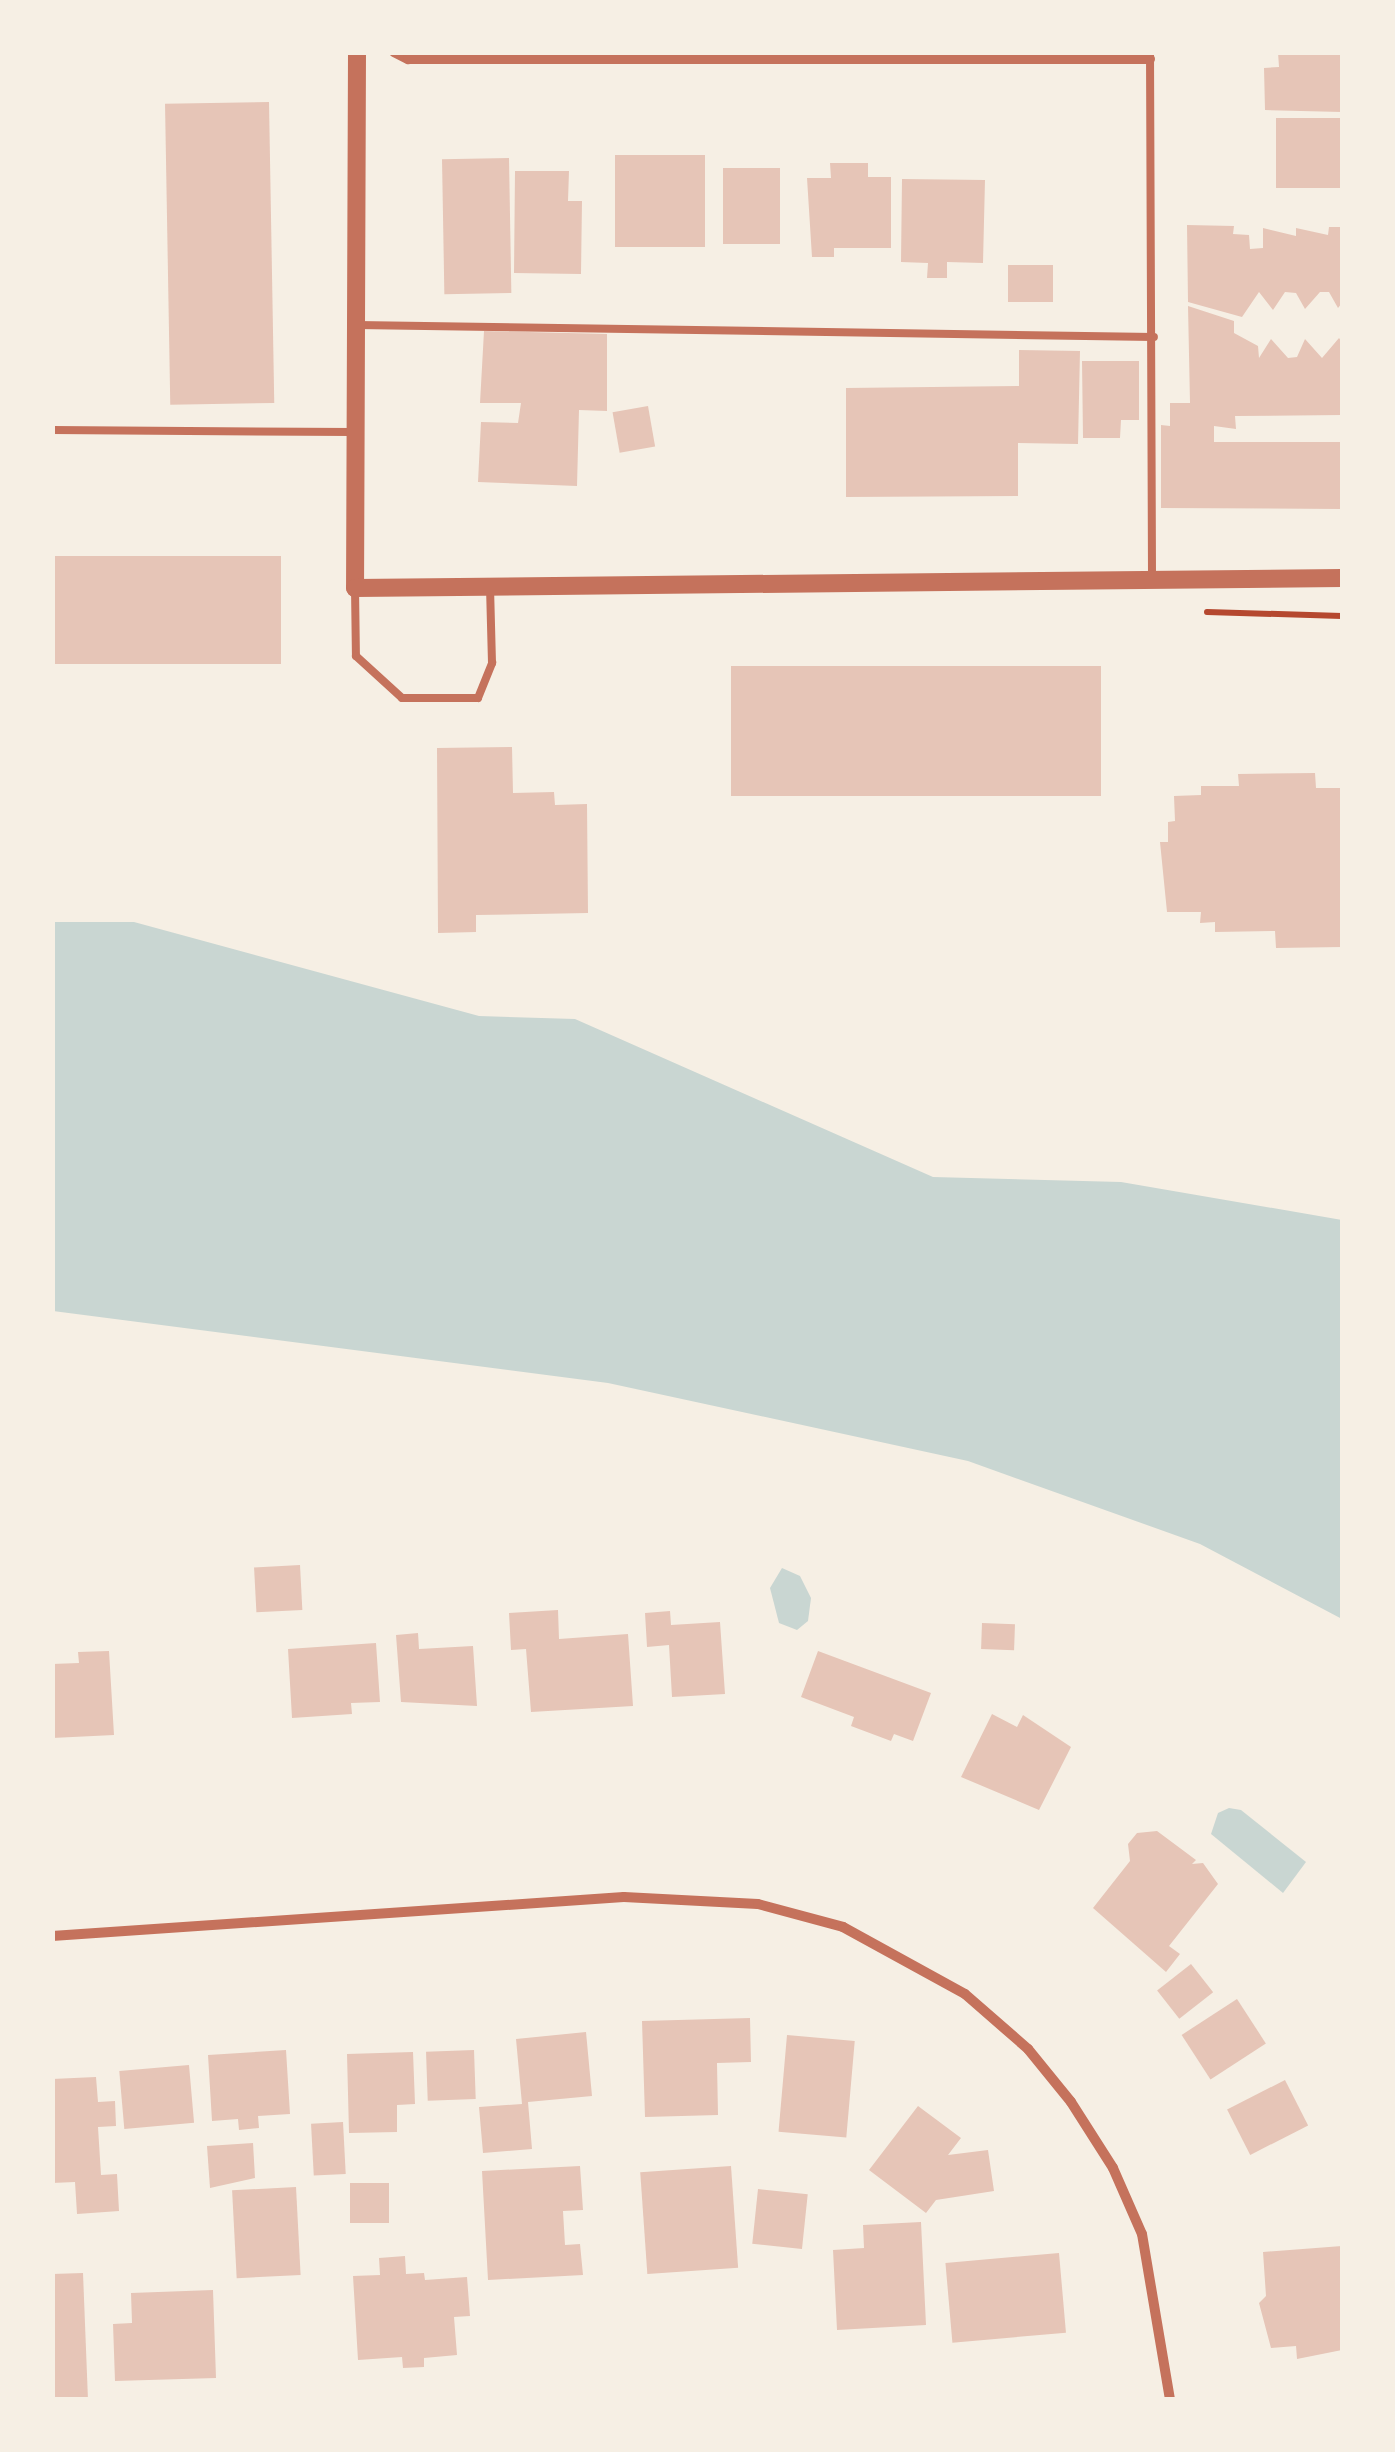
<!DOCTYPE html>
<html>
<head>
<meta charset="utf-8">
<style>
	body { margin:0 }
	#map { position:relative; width:1395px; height:2452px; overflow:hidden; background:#f6efe4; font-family:"Sofia Sans Condensed",sans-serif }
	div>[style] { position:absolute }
	.water>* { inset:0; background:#c9d6d2 }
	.building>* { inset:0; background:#e6c5b7; transform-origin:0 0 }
	.path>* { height:6px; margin:-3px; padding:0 3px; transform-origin:3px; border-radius:3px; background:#b5482f }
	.service>* { height:8px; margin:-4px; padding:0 4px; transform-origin:4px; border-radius:4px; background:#c5725c }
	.minor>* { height:10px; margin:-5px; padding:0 5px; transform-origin:5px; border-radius:5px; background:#c5725c }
	.tertiary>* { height:18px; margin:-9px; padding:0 9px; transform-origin:9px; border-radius:9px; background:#c5725c }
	span { translate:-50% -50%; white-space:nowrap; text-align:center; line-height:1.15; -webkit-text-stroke:9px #f6efe4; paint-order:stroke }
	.frame { position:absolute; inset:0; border:55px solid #f6efe4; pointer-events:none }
</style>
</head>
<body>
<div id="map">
	<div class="water">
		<div style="clip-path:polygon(53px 922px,134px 922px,479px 1016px,575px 1019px,933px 1177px,1121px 1182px,1342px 1220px,1342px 1619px,1200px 1544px,968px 1461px,608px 1383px,53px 1311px)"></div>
		<div style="clip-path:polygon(782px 1568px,800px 1576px,811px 1598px,808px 1621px,797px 1630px,779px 1623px,770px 1588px)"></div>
		<div style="clip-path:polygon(1229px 1808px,1241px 1810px,1306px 1862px,1283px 1893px,1211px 1834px,1218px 1813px)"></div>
	</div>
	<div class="building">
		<div style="clip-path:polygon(1278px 52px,1342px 52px,1342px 112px,1265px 110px,1264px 68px,1279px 67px)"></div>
		<div style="left:269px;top:102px;width:301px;height:104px;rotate:89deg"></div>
		<div style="left:1342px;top:118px;width:70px;height:66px;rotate:90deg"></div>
		<div style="left:615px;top:155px;width:90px;height:92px"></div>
		<div style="left:509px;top:158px;width:135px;height:67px;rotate:89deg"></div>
		<div style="clip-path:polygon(830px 163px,868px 163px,868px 177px,891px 177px,891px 248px,834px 248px,834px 257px,812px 257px,807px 178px,831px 178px)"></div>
		<div style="left:780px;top:168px;width:76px;height:57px;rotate:90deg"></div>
		<div style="clip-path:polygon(515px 171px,569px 171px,568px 201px,582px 201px,581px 274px,514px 273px)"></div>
		<div style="clip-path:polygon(902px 179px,985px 180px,983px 263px,947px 262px,947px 278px,927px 278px,928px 263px,901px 262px)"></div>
		<div style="clip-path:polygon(1187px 225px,1234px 226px,1233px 234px,1249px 235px,1250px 249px,1263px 248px,1263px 228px,1296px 236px,1296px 228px,1328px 235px,1329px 227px,1342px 227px,1342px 303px,1338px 308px,1329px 292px,1320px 292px,1305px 309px,1296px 293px,1285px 292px,1273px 310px,1259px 292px,1242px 317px,1188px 302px)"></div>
		<div style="left:1008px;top:265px;width:45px;height:37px"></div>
		<div style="clip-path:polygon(1188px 306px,1234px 321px,1234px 333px,1258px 346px,1259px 358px,1271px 339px,1288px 358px,1297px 357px,1305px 339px,1322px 358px,1339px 338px,1342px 342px,1342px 415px,1235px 416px,1236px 429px,1214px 426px,1214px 442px,1342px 442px,1342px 509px,1161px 508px,1161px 425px,1170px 426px,1170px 403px,1190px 403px)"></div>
		<div style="clip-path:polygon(484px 331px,607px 334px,607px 411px,579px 410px,577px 486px,478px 482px,481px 422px,518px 423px,521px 403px,480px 403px)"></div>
		<div style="clip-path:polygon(1019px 350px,1080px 351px,1078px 444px,1018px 443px,1018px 496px,846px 497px,846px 388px,1019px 386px)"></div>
		<div style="clip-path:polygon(1082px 361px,1139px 361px,1139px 420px,1121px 420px,1120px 438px,1083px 438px)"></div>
		<div style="left:648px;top:406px;width:41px;height:36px;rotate:80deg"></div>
		<div style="left:281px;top:556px;width:108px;height:229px;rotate:90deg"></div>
		<div style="left:1101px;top:666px;width:130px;height:370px;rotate:90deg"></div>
		<div style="clip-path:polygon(512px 747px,513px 793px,554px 792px,555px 805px,587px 804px,588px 913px,476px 915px,476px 932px,438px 933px,437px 748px)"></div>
		<div style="clip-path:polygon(1315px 773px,1316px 788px,1342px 788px,1342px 947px,1276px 948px,1275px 931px,1215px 932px,1215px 922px,1200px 923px,1201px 912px,1167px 912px,1160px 842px,1168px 842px,1168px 822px,1175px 821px,1174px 796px,1201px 795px,1201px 786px,1239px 786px,1238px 774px)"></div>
		<div style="left:300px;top:1565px;width:45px;height:46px;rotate:87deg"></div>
		<div style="clip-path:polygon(558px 1610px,559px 1639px,628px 1634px,633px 1706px,531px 1712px,526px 1649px,511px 1650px,509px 1613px)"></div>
		<div style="clip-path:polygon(670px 1611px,671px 1625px,720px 1622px,725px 1694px,672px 1697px,669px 1645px,647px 1647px,645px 1613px)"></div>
		<div style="left:982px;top:1623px;width:33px;height:26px;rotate:2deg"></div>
		<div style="clip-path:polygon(418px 1633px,419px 1649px,473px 1646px,477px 1706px,401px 1702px,396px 1635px)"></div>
		<div style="clip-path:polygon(376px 1643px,380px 1702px,351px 1703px,352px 1714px,292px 1718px,288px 1649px)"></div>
		<div style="clip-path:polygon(109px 1651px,114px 1735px,52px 1738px,52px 1664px,79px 1663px,78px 1652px)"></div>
		<div style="clip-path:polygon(818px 1651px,931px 1693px,913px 1741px,894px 1734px,891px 1741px,851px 1726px,854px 1717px,801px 1697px)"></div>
		<div style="clip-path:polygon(992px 1714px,1017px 1727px,1023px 1715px,1071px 1747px,1039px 1810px,961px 1777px)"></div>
		<div style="clip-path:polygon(1157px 1831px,1196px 1860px,1192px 1864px,1203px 1863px,1218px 1884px,1169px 1946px,1180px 1954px,1166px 1972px,1093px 1908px,1130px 1861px,1128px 1844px,1137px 1833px)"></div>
		<div style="left:1191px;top:1964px;width:36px;height:43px;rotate:52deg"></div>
		<div style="left:1237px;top:1999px;width:53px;height:66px;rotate:57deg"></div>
		<div style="clip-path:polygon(750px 2018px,751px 2062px,717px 2063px,718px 2115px,645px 2117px,642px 2021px)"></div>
		<div style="clip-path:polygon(586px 2032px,592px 2096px,528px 2102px,532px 2149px,483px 2153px,479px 2107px,522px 2104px,516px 2039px)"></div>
		<div style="left:787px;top:2035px;width:68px;height:97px;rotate:5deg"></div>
		<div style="clip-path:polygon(286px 2050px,290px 2114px,258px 2116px,259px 2128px,239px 2130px,238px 2119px,212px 2121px,208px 2055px)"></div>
		<div style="left:474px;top:2050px;width:49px;height:48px;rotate:88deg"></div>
		<div style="clip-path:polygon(413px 2052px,415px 2104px,397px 2105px,397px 2132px,349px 2133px,347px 2054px)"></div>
		<div style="left:189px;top:2065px;width:58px;height:70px;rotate:85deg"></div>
		<div style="clip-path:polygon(96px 2077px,98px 2102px,115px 2101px,116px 2126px,98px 2127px,101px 2175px,117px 2174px,119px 2211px,77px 2214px,75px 2182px,52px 2183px,52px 2079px)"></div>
		<div style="left:1285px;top:2080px;width:51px;height:65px;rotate:63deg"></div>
		<div style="clip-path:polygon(918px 2106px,961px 2138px,948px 2155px,988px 2150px,994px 2191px,936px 2200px,926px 2213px,869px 2170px)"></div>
		<div style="left:343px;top:2122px;width:52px;height:32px;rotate:87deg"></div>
		<div style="clip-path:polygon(253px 2143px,255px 2178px,210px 2188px,207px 2146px)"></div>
		<div style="clip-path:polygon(580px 2166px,583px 2210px,563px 2211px,565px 2245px,580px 2244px,583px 2275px,488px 2280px,482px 2171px)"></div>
		<div style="left:731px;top:2166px;width:102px;height:91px;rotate:86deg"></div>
		<div style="left:389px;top:2183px;width:40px;height:39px;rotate:90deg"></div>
		<div style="left:296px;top:2187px;width:88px;height:64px;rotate:87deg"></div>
		<div style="left:758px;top:2189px;width:50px;height:55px;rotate:6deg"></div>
		<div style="clip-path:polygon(921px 2222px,926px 2325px,837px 2330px,833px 2250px,864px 2248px,863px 2225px)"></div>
		<div style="clip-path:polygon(1342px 2246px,1342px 2350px,1297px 2359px,1296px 2346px,1271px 2348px,1259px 2303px,1266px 2296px,1263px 2252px)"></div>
		<div style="left:1059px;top:2253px;width:80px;height:114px;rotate:85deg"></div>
		<div style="clip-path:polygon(405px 2256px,406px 2274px,424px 2273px,425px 2280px,467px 2277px,470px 2316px,454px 2317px,457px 2355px,424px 2358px,424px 2367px,403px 2368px,402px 2357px,358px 2360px,353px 2276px,380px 2275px,379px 2258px)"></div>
		<div style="clip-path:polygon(83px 2273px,88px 2400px,52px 2400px,52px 2274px)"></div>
		<div style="clip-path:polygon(213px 2290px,216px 2378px,115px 2381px,113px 2324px,132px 2323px,131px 2293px)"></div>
	</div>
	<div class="path">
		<div style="left:1207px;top:612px;width:135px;rotate:1.7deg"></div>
	</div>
	<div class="service">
		<div style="left:1150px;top:52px;width:524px;rotate:89.78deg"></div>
		<div style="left:357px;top:325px;width:797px;rotate:0.86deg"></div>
		<div style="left:52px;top:430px;width:301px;rotate:0.4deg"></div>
		<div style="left:355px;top:588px;width:68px;rotate:89.2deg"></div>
		<div style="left:356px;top:656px;width:62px;rotate:42.4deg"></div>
		<div style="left:402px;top:698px;width:76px"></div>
		<div style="left:478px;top:698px;width:38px;rotate:-68deg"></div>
		<div style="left:492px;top:663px;width:76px;rotate:-91.5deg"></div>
	</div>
	<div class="minor">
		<div style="left:394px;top:52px;width:16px;rotate:27deg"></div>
		<div style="left:408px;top:59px;width:742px"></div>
		<div style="left:52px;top:1936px;width:573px;rotate:-3.9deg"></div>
		<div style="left:624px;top:1897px;width:134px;rotate:3deg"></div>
		<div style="left:758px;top:1904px;width:88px;rotate:15.1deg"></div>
		<div style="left:843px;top:1927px;width:139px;rotate:28.8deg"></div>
		<div style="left:965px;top:1994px;width:84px;rotate:41.1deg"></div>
		<div style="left:1028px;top:2049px;width:68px;rotate:50.9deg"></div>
		<div style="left:1071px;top:2102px;width:78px;rotate:57.5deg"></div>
		<div style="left:1113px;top:2168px;width:72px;rotate:66.3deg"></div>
		<div style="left:1142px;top:2234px;width:168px;rotate:80.4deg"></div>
	</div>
	<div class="tertiary">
		<div style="left:357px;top:52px;width:536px;rotate:90.21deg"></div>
		<div style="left:355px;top:588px;width:987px;rotate:-0.58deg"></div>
	</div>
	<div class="frame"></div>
</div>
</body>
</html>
